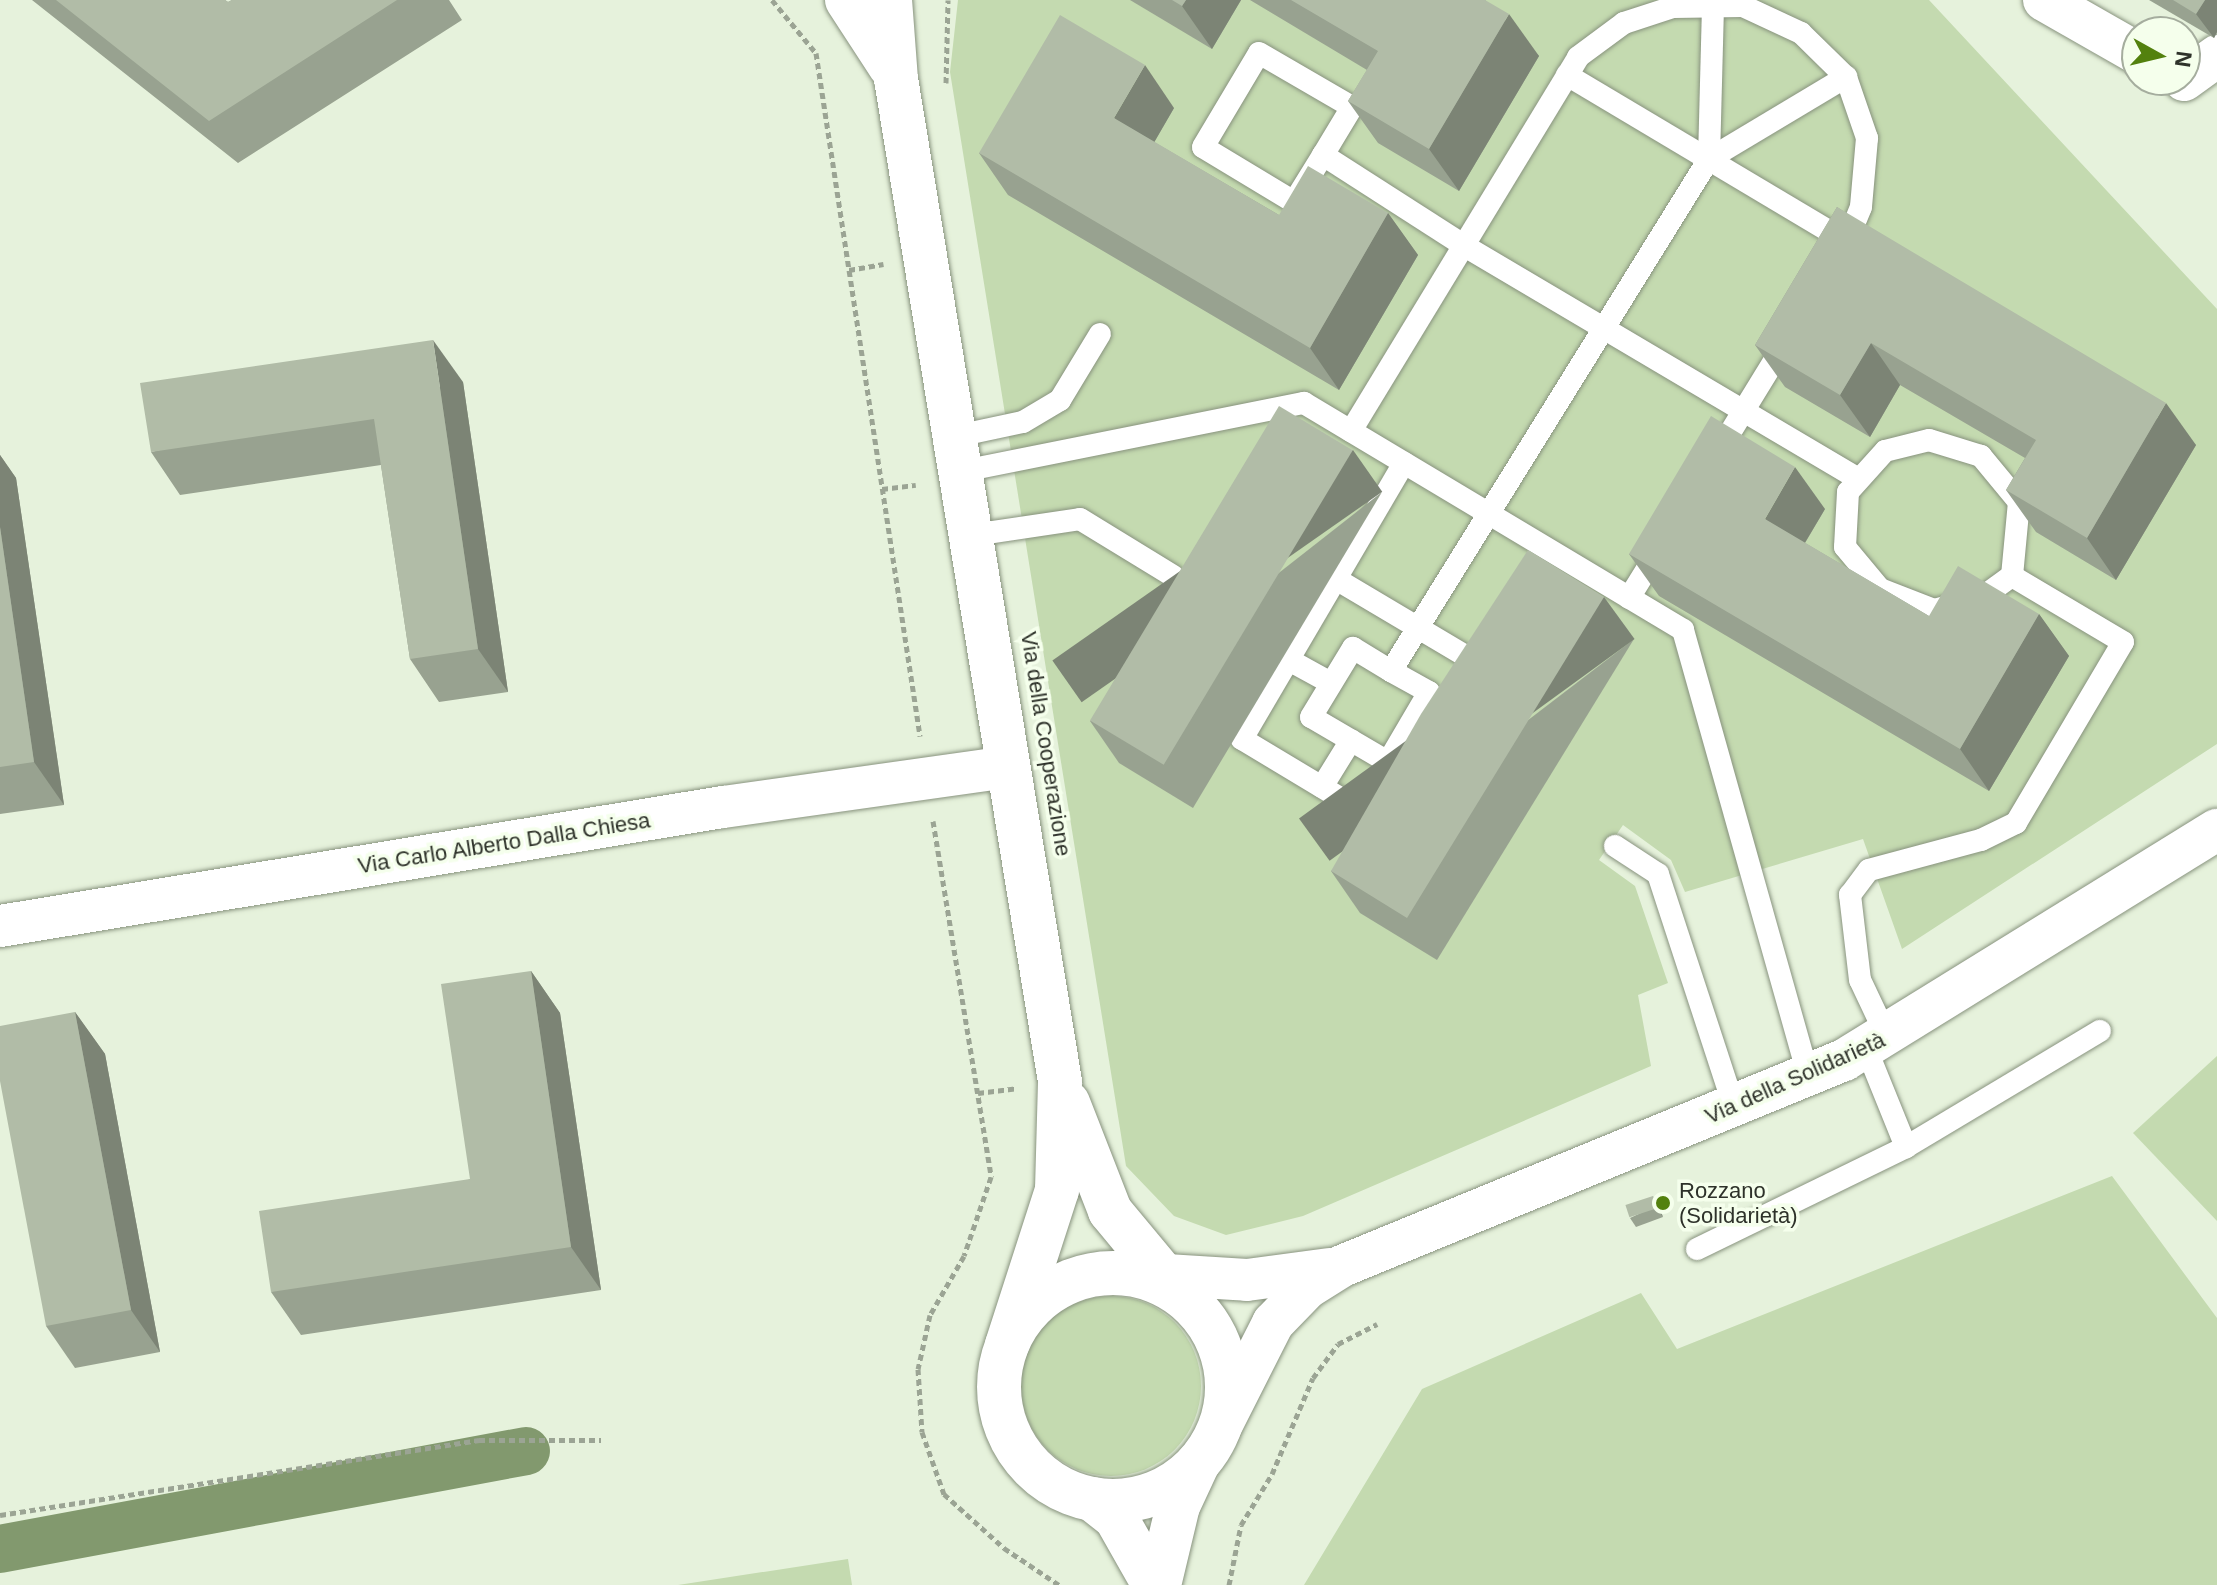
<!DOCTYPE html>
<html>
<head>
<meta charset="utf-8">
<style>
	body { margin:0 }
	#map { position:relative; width:2217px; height:1585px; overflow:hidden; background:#e6f2dc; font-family:Helvetica,sans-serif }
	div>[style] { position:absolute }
	.green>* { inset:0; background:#c4dab0 }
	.round { border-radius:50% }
	.canal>* { height:48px; margin:-24px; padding:0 24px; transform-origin:24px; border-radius:24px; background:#82996e }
	.path>* { height:5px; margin-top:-2.5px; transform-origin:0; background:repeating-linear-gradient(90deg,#9ba494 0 6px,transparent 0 10px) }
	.roads { filter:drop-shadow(0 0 2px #88937e) drop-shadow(0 0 2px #88937e) }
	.lane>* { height:22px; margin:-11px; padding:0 11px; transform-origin:11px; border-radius:11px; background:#fff }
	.street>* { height:42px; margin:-21px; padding:0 21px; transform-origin:21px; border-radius:21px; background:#fff }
	.secondary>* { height:44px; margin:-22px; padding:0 22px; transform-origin:22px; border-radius:22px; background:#fff }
	.secondary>.ring { margin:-22px; padding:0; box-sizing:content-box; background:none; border:44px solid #fff; border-radius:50% }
	.wall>* { inset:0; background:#98a290 }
	.shaded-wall>* { inset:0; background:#7c8475; transform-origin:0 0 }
	.building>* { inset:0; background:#b1bca7; transform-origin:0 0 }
	.dots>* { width:22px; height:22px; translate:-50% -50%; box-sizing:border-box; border:4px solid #f5ffec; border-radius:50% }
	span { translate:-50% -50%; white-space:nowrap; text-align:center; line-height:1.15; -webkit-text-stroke:7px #f5ffec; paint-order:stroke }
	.street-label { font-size:22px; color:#2e322a }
	.poi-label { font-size:22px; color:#2e322a }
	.left { translate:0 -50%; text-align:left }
	.north { position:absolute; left:2121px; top:16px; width:80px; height:80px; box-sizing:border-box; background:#f5ffec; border:2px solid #a5ad9e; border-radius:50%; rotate:98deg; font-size:22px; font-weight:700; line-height:32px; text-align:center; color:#2e322a }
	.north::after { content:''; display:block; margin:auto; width:28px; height:36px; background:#53810e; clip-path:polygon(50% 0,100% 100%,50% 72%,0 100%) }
</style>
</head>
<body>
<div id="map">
	<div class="green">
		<div style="clip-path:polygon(958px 0,1929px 0,2217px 309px,2217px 744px,1902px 949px,1863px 839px,1685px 892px,1671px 860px,1623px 825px,1599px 860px,1635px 886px,1668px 983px,1638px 995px,1651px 1066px,1303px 1216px,1226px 1235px,1174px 1216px,1126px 1166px,950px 72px)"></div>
		<div style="clip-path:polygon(2217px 1056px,2217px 1221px,2133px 1133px)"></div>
		<div style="clip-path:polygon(2112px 1176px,2217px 1318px,2217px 1585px,1304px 1585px,1422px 1389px,1641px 1293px,1677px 1349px)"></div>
		<div class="round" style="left:1021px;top:1296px;width:180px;height:180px"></div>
		<div style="clip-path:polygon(848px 1559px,852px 1585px,678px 1585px)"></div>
	</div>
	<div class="canal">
		<div style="left:0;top:1549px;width:535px;rotate:-10.55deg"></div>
	</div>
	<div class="path">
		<div style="left:772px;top:0;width:69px;rotate:50.3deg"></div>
		<div style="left:816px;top:53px;width:691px;rotate:81.34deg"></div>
		<div style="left:946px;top:83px;width:83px;rotate:-88.6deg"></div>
		<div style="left:849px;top:270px;width:35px;rotate:-10deg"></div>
		<div style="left:882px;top:489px;width:34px;rotate:-7deg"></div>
		<div style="left:933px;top:821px;width:361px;rotate:80.7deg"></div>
		<div style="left:991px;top:1177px;width:83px;rotate:108.9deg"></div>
		<div style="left:964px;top:1256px;width:68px;rotate:120deg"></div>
		<div style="left:930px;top:1315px;width:55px;rotate:102.5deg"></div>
		<div style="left:918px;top:1369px;width:63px;rotate:86.4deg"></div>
		<div style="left:922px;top:1432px;width:66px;rotate:70.5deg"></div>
		<div style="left:944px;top:1494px;width:81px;rotate:42deg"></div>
		<div style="left:1004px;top:1548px;width:66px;rotate:33.9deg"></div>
		<div style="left:978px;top:1093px;width:39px;rotate:-7deg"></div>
		<div style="left:0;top:1515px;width:485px;rotate:-8.9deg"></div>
		<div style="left:479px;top:1440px;width:122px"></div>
		<div style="left:1229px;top:1585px;width:61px;rotate:-78.7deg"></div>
		<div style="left:1241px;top:1525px;width:60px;rotate:-58.7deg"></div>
		<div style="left:1272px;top:1474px;width:104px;rotate:-66.9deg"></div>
		<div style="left:1313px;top:1378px;width:42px;rotate:-53.7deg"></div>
		<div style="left:1338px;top:1344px;width:44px;rotate:-27.1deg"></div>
	</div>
	<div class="roads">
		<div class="lane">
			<div style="left:1567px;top:75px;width:326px;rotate:30.8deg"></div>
			<div style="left:1323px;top:155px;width:55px;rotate:121.7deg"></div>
			<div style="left:1294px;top:202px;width:106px;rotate:-148.9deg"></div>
			<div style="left:1203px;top:147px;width:109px;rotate:-59.2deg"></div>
			<div style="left:1259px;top:53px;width:108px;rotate:30.1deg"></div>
			<div style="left:1352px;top:107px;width:56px;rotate:121.1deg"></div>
			<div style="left:1323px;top:155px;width:166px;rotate:32.7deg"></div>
			<div style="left:1463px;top:245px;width:460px;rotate:30.6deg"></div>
			<div style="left:1709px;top:159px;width:153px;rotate:-88.5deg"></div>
			<div style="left:1351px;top:431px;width:437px;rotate:-58.7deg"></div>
			<div style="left:1578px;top:57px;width:57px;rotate:-36.5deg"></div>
			<div style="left:1624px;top:23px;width:52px;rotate:-18.1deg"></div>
			<div style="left:1673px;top:7px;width:70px;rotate:-0.8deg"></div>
			<div style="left:1743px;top:6px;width:64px;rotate:25deg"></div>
			<div style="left:1801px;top:33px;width:63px;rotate:44.4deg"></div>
			<div style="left:1846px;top:77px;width:65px;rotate:71deg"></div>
			<div style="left:1867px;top:138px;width:69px;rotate:95deg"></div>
			<div style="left:1861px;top:207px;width:42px;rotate:112.3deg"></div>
			<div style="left:957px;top:436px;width:67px;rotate:-12deg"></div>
			<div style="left:1023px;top:422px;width:43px;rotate:-30.7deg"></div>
			<div style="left:1060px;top:400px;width:77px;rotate:-58.8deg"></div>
			<div style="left:1717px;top:454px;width:130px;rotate:-58.5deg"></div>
			<div style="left:963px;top:471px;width:348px;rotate:-11.3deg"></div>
			<div style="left:1304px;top:403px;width:442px;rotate:30.9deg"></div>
			<div style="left:1683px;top:630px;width:462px;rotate:74.3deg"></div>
			<div style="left:973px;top:535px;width:108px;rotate:-8.5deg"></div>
			<div style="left:1080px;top:519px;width:109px;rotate:31.5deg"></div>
			<div style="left:1336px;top:579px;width:174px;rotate:30.7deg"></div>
			<div style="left:1629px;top:598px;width:55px;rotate:-58.3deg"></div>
			<div style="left:1289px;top:660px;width:48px;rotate:28.7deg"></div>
			<div style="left:1391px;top:671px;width:43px;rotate:28.9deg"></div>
			<div style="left:1429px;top:692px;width:81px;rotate:120.4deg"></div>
			<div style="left:1388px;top:762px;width:89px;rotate:-149.7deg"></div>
			<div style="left:1311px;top:717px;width:81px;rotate:-58.7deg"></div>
			<div style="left:1353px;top:648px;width:44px;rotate:31.2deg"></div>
			<div style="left:1391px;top:671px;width:603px;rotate:-58.16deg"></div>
			<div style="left:1709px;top:159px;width:160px;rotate:-30.9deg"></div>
			<div style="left:1322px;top:787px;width:55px;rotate:-58.3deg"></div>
			<div style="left:1390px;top:828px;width:173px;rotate:-149deg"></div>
			<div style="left:1242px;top:739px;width:320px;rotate:-59.6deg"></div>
			<div style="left:1615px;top:846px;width:51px;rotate:33.1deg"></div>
			<div style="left:1658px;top:874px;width:245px;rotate:71.9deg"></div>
			<div style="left:1887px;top:1037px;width:63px;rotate:-115.3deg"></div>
			<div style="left:1860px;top:980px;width:86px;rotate:-96.7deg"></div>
			<div style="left:1850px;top:895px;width:31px;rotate:-53deg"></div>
			<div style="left:1869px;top:870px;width:116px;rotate:-15deg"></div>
			<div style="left:1981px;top:840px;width:39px;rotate:-26deg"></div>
			<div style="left:2016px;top:823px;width:210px;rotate:-59.4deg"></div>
			<div style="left:2123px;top:642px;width:129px;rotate:-149.3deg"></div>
			<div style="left:2012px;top:576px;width:74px;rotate:-84.6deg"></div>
			<div style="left:2019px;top:502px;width:60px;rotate:-129.6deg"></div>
			<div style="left:1981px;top:456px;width:54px;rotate:-162.9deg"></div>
			<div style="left:1929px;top:440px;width:45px;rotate:166deg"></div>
			<div style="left:1885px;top:451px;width:55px;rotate:132.1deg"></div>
			<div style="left:1848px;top:492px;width:55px;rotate:93.1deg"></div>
			<div style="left:1845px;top:547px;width:55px;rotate:50.2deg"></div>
			<div style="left:1880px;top:589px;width:58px;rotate:21.3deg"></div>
			<div style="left:1934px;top:610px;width:52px;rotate:-15.6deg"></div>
			<div style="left:1984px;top:596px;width:34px;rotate:-36deg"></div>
			<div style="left:1866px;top:1048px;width:107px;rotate:68deg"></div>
			<div style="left:1697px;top:1249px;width:233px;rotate:-26deg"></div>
			<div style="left:1906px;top:1147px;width:226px;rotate:-30.9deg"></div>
		</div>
		<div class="street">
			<div style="left:2044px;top:0;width:107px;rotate:29.7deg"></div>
			<div style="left:2184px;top:80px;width:41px;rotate:-36deg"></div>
			<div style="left:0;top:926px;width:733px;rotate:-9.35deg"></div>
			<div style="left:723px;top:807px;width:288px;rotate:-8deg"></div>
			<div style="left:1118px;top:1272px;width:129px;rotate:3.5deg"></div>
			<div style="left:1247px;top:1280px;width:83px;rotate:-7.6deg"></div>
			<div style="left:1220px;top:1428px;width:118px;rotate:-63.2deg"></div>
			<div style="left:1273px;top:1323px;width:49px;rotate:-45.8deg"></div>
			<div style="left:1307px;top:1288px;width:41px;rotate:-32.2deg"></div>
			<div style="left:1342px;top:1266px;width:543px;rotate:-22.31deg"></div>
			<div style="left:1844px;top:1060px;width:438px;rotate:-31.7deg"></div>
		</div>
		<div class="secondary">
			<div style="left:847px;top:0;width:79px;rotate:56.9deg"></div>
			<div style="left:890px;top:0;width:79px;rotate:85.7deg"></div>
			<div style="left:896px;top:79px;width:1016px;rotate:80.71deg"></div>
			<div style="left:1060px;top:1082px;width:108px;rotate:91.6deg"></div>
			<div style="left:1057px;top:1190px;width:163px;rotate:107.9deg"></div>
			<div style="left:1068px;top:1103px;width:116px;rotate:68.7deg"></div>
			<div style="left:1110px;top:1211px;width:99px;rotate:50.3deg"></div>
			<div class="ring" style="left:999px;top:1273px;width:184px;height:184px"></div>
			<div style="left:1092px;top:1499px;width:31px;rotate:38deg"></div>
			<div style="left:1116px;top:1518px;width:77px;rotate:60.4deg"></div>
			<div style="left:1159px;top:1585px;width:81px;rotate:-76.5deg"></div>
			<div style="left:1178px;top:1506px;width:47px;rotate:-65.1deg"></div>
		</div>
	</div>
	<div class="wall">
		<div style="clip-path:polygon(32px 0,225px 0,228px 2px,232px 0,449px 0,462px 20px,238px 163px)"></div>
		<div style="clip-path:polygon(1130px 0,1241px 0,1212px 49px)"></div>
		<div style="clip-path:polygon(1250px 0,1485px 0,1539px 56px,1459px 191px,1378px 143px,1348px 101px,1367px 70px)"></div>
		<div style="clip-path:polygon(2149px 0,2217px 0,2217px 32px,2214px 38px)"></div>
		<div style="clip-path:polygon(1174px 108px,1154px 142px,1279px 215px,1388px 213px,1418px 255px,1339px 390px,1008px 195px,979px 153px)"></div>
		<div style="clip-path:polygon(1837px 207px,2196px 445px,2116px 580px,2036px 532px,2006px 490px,2025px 458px,1900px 385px,1870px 437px,1785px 387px,1755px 345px)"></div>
		<div style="clip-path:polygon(463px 382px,508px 692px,439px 702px,410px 659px,381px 465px,180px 495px,151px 452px)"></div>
		<div style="clip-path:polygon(0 455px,16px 478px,64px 805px,0 814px)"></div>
		<div style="clip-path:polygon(1382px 492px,1193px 808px,1119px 763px,1090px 721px)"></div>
		<div style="clip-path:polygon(1825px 509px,1805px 543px,1929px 616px,2039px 614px,2069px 656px,1989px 791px,1659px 596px,1629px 554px)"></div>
		<div style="clip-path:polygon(1634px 639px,1437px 960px,1360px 913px,1331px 871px)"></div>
		<div style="clip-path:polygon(531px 971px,560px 1013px,601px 1290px,301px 1335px,271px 1292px,470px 1179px)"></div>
		<div style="clip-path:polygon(75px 1012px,105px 1054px,160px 1352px,75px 1368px,46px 1326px)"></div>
		<div style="clip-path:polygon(1658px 1205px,1663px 1217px,1636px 1227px,1630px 1218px)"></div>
	</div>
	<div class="shaded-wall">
		<div style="clip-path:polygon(1186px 0,1241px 0,1212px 49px,1182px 6px)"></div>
		<div style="clip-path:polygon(2205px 0,2217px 0,2217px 32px,2214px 38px,2196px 14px)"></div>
		<div style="clip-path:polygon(1509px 14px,1539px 56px,1459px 191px,1429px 149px)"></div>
		<div style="clip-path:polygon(1145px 65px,1174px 108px,1144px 160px,1114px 118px)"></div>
		<div style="clip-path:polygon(1388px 213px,1418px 255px,1339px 390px,1310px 348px)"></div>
		<div style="clip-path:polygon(433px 340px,463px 382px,508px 692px,478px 649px)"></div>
		<div style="clip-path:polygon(1871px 343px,1900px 385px,1870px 437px,1840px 395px)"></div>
		<div style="clip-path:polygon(2166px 403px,2196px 445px,2116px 580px,2087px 538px)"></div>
		<div style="left:1353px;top:450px;width:51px;height:367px;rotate:55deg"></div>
		<div style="clip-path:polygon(0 455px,16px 478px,64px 805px,34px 762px,0 527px)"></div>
		<div style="clip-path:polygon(1795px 467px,1825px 509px,1794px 561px,1765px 519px)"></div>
		<div style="left:1604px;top:597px;width:52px;height:377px;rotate:54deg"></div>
		<div style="clip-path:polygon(2039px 614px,2069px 656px,1989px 791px,1960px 749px)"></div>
		<div style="clip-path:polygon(531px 971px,560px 1013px,601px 1290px,571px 1247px)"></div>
		<div style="clip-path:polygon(75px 1012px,105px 1054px,160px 1352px,131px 1310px)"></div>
		<div style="clip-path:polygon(1653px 1196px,1658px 1205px,1663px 1217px,1657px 1208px)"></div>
	</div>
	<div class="building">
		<div style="clip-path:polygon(56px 0,225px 0,228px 2px,232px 0,397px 0,209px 121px)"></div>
		<div style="clip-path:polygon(1172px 0,1186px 0,1182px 6px)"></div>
		<div style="clip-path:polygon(1291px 0,1485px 0,1509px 14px,1429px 149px,1348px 101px,1378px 51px)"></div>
		<div style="clip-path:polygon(2173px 0,2205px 0,2196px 14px)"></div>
		<div style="clip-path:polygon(1060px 15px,1145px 65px,1114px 118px,1279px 215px,1308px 166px,1388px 213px,1310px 348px,979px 153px)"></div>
		<div style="clip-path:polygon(1837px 207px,2166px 403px,2087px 538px,2006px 490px,2036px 440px,1871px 343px,1840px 395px,1755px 345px)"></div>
		<div style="clip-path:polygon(433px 340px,478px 649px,410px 659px,374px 419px,151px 452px,140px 383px)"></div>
		<div style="left:1279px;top:406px;width:86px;height:367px;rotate:31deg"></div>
		<div style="clip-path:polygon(1711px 416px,1795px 467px,1765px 519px,1929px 616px,1958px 566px,2039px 614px,1960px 749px,1629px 554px)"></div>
		<div style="clip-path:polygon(0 527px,34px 762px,0 767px)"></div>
		<div style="clip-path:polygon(1528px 550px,1604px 597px,1407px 918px,1331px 871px,1421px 714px)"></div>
		<div style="clip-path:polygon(531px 971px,571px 1247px,271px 1292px,259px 1211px,470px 1179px,441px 984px)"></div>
		<div style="clip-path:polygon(75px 1012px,131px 1310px,46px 1326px,0 1081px,0 1026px)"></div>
		<div style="left:1653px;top:1196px;width:13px;height:29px;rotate:72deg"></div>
	</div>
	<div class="dots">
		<div style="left:1663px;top:1203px;background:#53810e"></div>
	</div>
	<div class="street-label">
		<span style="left:1046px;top:744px;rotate:81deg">Via della Cooperazione</span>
		<span style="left:504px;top:843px;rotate:-9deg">Via Carlo Alberto Dalla Chiesa</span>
		<span style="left:1795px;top:1078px;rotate:-24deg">Via della Solidarietà</span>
	</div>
	<div class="poi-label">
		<span class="left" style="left:1679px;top:1203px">Rozzano<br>(Solidarietà)</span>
	</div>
	<div class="north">N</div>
</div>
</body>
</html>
